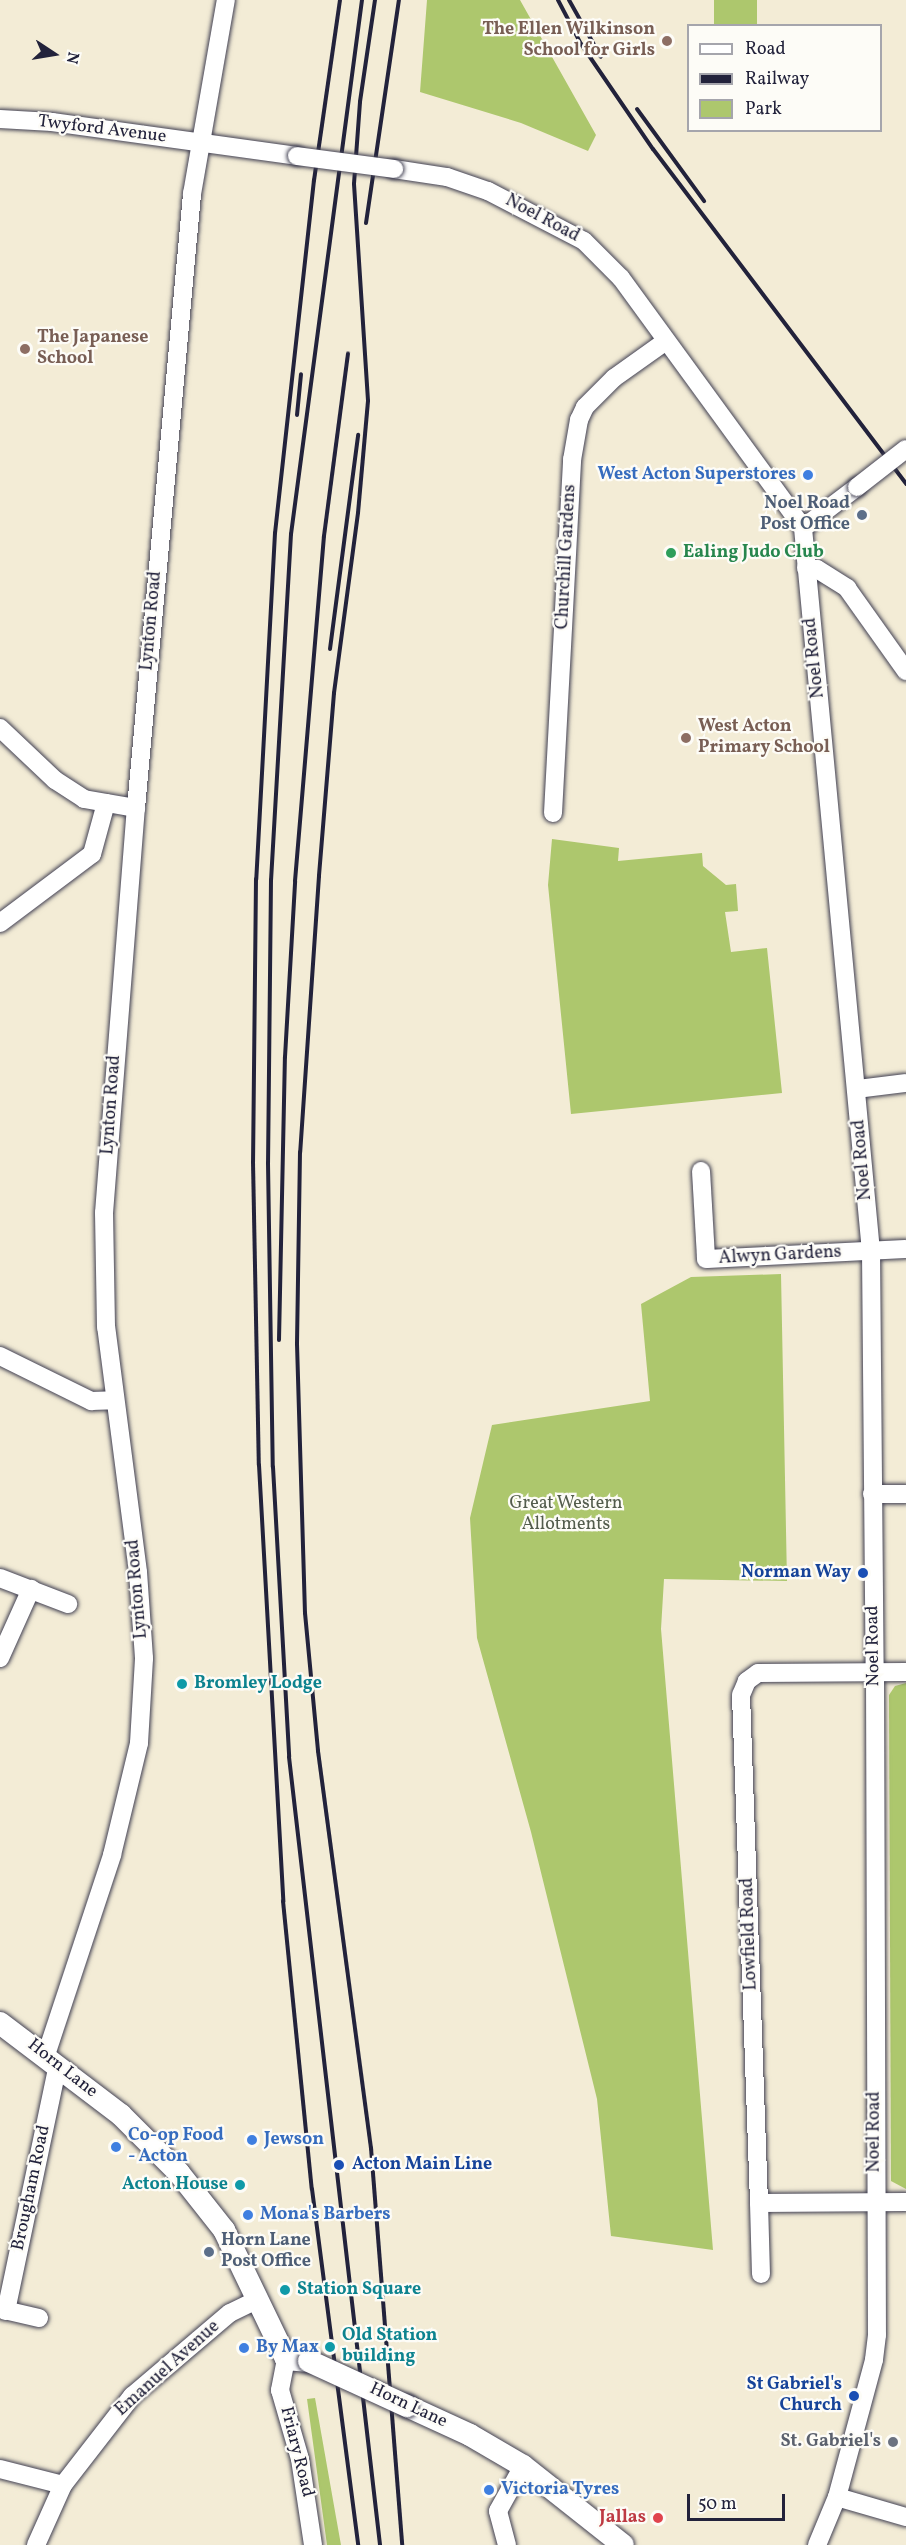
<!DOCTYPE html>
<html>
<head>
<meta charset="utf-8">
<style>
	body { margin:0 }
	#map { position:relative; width:906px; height:2545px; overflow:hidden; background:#f3ecd6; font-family:Vollkorn,serif }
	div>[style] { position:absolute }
	.green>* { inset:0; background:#adc76d; transform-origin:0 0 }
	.roads { filter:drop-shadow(0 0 2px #414052) drop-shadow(0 0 2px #414052) }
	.minor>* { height:18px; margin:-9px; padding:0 9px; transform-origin:9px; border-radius:9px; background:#fff }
	.major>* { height:22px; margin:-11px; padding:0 11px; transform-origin:11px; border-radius:11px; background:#fff }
	.rail>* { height:4px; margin:-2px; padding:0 2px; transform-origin:2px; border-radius:2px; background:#22223b }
	.bridges { filter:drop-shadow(0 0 2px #414052) drop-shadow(0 0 2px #414052) }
	.minor-bridge>* { height:18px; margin:-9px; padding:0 9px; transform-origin:9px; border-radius:9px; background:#fff }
	.major-bridge>* { height:22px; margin:-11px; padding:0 11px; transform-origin:11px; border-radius:11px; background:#fff }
	.dots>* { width:16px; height:16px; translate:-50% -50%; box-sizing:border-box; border:3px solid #fdfcf7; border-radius:50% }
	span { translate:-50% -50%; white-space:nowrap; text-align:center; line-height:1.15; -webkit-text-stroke:4.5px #fdfcf7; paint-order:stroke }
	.education-label { font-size:18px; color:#785e54; font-weight:700 }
	.right { translate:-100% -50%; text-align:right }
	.left { translate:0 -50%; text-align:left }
	.street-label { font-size:18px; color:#22223b }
	.shop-label { font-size:18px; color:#366cbe; font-weight:700 }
	.service-label { font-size:18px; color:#4e5e75; font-weight:700 }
	.leisure-label { font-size:18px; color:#27864d; font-weight:700 }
	.park-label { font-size:18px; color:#535c4c }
	.transit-label { font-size:18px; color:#164399; font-weight:700 }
	.culture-label { font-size:18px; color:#0d838f; font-weight:700 }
	.worship-label { font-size:18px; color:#5b616d; font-weight:700 }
	.health-label { font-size:18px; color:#be3a42; font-weight:700 }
	.legend { position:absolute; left:687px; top:24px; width:195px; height:108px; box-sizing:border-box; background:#fdfcf7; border:2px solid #a5a5ac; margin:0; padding:8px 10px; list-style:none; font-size:18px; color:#22223b }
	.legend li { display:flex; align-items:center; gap:12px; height:30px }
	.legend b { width:30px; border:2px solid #a5a5ac }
	.north { position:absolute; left:24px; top:24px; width:60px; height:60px; -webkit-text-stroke:4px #fdfcf7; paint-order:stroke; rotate:102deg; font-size:16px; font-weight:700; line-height:24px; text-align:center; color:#22223b }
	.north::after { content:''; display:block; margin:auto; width:21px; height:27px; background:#22223b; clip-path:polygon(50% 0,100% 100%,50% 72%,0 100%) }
	.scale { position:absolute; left:687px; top:2494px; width:98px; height:27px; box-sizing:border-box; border:3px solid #22223b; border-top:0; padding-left:8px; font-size:18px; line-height:21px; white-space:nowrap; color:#22223b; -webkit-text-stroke:4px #fdfcf7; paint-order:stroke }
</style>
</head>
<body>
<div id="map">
	<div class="green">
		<div style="clip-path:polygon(427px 0,520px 0,596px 135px,588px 151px,521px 123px,420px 92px)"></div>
		<div style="left:714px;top:0;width:43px;height:25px"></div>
		<div style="clip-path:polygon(552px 839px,619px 848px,618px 861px,702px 853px,703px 866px,726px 885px,736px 884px,738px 911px,725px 912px,731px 952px,767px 948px,782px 1093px,571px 1114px,548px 885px)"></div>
		<div style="clip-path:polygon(781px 1274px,787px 1581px,664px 1579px,661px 1629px,713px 2250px,611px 2236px,597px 2099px,531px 1832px,477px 1638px,470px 1518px,492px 1425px,650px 1401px,641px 1304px,691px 1277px)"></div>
		<div style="clip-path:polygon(906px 1683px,906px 2189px,891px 2181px,889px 1695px,895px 1686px)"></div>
		<div style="clip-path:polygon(315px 2398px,336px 2517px,341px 2545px,327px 2545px,307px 2399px)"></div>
	</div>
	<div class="roads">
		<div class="minor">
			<div style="left:0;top:119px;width:52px;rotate:3.3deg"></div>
			<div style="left:52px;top:122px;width:247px;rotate:7.9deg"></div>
			<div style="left:394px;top:169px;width:54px;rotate:8.6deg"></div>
			<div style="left:447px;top:177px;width:43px;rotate:18.9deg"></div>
			<div style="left:488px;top:191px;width:108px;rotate:27.5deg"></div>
			<div style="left:584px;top:241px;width:52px;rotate:45deg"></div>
			<div style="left:621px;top:278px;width:309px;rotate:53.9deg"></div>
			<div style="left:803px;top:528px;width:726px;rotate:84.63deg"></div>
			<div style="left:871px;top:1251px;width:422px;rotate:89.5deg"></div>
			<div style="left:875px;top:1673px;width:662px;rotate:89.83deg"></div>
			<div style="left:877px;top:2335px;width:25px;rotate:97deg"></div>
			<div style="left:874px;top:2360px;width:142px;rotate:105.1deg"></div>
			<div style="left:837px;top:2497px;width:52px;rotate:112.6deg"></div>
			<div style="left:803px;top:528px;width:68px;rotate:-37.2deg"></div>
			<div style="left:806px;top:568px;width:11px;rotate:5deg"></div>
			<div style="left:817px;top:569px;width:36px;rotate:32deg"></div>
			<div style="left:847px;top:588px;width:102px;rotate:54.6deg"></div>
			<div style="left:0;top:728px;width:76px;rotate:43.4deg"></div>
			<div style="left:55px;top:780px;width:35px;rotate:33deg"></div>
			<div style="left:84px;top:799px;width:53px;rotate:9.8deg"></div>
			<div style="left:553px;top:813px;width:354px;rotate:-86.9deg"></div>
			<div style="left:572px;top:460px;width:41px;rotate:-80.1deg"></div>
			<div style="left:579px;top:420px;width:14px;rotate:-65deg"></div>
			<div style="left:585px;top:407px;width:41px;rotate:-45deg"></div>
			<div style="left:614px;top:378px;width:64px;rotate:-35.4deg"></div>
			<div style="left:0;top:923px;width:115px;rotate:-36.9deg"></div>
			<div style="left:92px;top:854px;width:53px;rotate:-74.6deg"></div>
			<div style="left:857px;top:1089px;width:49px;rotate:-7deg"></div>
			<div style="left:701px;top:1171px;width:88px;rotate:86.7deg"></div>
			<div style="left:706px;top:1259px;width:200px;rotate:-2.9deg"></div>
			<div style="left:0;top:1356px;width:102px;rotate:26.3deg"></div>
			<div style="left:91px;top:1401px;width:23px;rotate:-2deg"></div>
			<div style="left:872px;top:1494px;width:34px"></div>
			<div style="left:0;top:1578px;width:73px;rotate:20.9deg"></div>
			<div style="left:0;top:1658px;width:76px;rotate:-65.8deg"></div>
			<div style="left:906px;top:1672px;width:148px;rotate:179.6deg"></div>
			<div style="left:758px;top:1673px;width:14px;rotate:144deg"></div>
			<div style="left:747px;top:1681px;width:15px;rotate:113deg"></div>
			<div style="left:741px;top:1695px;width:508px;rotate:87.97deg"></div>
			<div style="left:759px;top:2203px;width:147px;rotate:-0.4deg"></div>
			<div style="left:46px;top:2055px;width:211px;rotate:-71.7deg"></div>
			<div style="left:112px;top:1855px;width:115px;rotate:-76.4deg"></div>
			<div style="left:139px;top:1743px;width:85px;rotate:-86.6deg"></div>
			<div style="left:144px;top:1658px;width:86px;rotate:-94deg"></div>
			<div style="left:138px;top:1572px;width:247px;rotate:-97.4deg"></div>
			<div style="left:106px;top:1327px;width:114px;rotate:-91deg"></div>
			<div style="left:104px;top:1213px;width:406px;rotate:-85.5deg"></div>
			<div style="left:136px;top:808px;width:617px;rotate:-84.79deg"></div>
			<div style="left:192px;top:194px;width:197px;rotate:-80.1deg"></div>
			<div style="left:759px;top:2203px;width:71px;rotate:88.4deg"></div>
			<div style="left:0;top:2309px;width:40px;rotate:13deg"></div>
			<div style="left:6px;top:2311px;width:251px;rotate:-78.1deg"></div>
			<div style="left:286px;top:2359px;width:32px;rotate:101deg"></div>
			<div style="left:280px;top:2390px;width:72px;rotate:73.8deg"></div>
			<div style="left:300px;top:2459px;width:87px;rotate:81.4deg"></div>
			<div style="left:0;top:2469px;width:65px;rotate:14.3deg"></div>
			<div style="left:837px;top:2497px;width:72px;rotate:16.2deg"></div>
			<div style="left:36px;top:2545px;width:66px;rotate:-65.8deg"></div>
			<div style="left:63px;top:2485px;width:113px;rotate:-52.2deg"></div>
			<div style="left:132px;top:2396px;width:128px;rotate:-40.3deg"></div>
			<div style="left:230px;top:2313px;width:32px;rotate:-26deg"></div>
			<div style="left:507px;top:2545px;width:35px;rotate:-105deg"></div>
			<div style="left:498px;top:2511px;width:51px;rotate:-60.9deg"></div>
		</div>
		<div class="major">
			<div style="left:0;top:2023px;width:152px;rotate:37.2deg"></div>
			<div style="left:121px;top:2115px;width:82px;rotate:45deg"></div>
			<div style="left:179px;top:2173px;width:73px;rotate:51.7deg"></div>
			<div style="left:224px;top:2230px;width:143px;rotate:64.3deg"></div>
			<div style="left:286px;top:2359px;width:23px;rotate:5deg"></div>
			<div style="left:407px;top:2406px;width:69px;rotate:24.7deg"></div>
			<div style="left:470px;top:2435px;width:61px;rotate:30.3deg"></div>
			<div style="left:523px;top:2466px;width:127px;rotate:38.3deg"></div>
		</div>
	</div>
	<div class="rail">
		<div style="left:340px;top:0;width:182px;rotate:98.2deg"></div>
		<div style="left:314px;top:180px;width:355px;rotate:96.3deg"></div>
		<div style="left:275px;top:533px;width:347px;rotate:93.1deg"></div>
		<div style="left:256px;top:879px;width:283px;rotate:90.6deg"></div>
		<div style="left:253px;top:1162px;width:303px;rotate:88.9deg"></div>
		<div style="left:259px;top:1465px;width:437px;rotate:86.8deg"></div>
		<div style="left:283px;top:1901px;width:289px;rotate:84.3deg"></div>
		<div style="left:312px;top:2189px;width:359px;rotate:82.6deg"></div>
		<div style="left:362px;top:0;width:539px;rotate:97.57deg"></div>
		<div style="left:291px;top:534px;width:347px;rotate:93.3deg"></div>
		<div style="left:271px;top:880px;width:283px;rotate:90.6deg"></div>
		<div style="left:268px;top:1163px;width:304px;rotate:89.1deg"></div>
		<div style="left:273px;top:1467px;width:290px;rotate:86.8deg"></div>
		<div style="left:289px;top:1757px;width:793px;rotate:83.41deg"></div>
		<div style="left:375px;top:0;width:103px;rotate:98.4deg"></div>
		<div style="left:360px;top:102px;width:82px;rotate:94.2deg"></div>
		<div style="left:354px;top:184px;width:217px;rotate:86.3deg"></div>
		<div style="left:368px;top:401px;width:112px;rotate:95.1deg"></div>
		<div style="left:358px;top:513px;width:182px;rotate:97.6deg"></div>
		<div style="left:334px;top:693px;width:184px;rotate:94.7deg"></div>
		<div style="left:319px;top:876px;width:277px;rotate:93.9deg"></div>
		<div style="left:300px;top:1152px;width:192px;rotate:90.9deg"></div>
		<div style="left:297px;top:1344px;width:269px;rotate:88.3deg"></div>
		<div style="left:305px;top:1613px;width:139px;rotate:84.6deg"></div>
		<div style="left:318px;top:1751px;width:401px;rotate:82.4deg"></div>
		<div style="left:371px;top:2148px;width:398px;rotate:85.5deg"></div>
		<div style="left:558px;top:0;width:50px;rotate:62.4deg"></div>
		<div style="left:581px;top:44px;width:127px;rotate:55.6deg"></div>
		<div style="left:653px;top:149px;width:420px;rotate:52.9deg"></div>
		<div style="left:569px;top:0;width:65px;rotate:60.7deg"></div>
		<div style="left:637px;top:109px;width:114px;rotate:53.9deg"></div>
		<div style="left:366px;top:223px;width:225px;rotate:-81.6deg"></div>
		<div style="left:297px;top:415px;width:41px;rotate:-84.4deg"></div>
		<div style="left:330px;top:649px;width:216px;rotate:-82.5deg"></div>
		<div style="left:279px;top:1340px;width:283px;rotate:-88.8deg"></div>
		<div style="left:285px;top:1057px;width:176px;rotate:-86.7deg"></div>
		<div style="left:295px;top:881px;width:346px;rotate:-85.2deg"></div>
		<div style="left:324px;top:536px;width:184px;rotate:-82.5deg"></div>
	</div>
	<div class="bridges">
		<div class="minor-bridge">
			<div style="left:297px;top:156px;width:98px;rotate:7.6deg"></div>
			<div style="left:857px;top:487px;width:62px;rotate:-37.8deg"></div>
		</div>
		<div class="major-bridge">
			<div style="left:309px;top:2361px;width:108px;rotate:24.7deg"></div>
		</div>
	</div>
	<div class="dots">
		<div style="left:667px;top:41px;background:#8d6e63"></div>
		<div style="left:25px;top:349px;background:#8d6e63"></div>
		<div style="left:808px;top:475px;background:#3f7fe0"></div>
		<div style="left:862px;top:515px;background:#5c6f8a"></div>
		<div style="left:671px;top:553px;background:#2e9e5b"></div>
		<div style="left:686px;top:738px;background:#8d6e63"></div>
		<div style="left:863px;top:1573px;background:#1a4fb4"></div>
		<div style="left:182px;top:1684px;background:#0f9aa8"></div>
		<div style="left:252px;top:2140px;background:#3f7fe0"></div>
		<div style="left:116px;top:2147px;background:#3f7fe0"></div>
		<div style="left:339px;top:2165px;background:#1a4fb4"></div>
		<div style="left:240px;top:2185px;background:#0f9aa8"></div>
		<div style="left:248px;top:2215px;background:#3f7fe0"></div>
		<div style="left:209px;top:2252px;background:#5c6f8a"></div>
		<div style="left:285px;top:2290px;background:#0f9aa8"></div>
		<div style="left:330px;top:2347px;background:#0f9aa8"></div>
		<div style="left:244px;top:2348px;background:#3f7fe0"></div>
		<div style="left:854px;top:2396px;background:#1a4fb4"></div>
		<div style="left:893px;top:2442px;background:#6b7280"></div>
		<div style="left:489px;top:2490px;background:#3f7fe0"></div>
		<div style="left:658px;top:2518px;background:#e0444e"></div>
	</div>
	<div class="education-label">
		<span class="right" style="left:655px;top:41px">The Ellen Wilkinson<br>School for Girls</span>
		<span class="left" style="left:37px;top:349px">The Japanese<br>School</span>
		<span class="left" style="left:698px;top:738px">West Acton<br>Primary School</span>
	</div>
	<div class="street-label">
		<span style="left:102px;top:130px;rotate:7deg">Twyford Avenue</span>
		<span style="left:542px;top:219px;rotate:28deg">Noel Road</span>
		<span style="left:567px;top:557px;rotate:-87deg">Churchill Gardens</span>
		<span style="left:152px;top:621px;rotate:-85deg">Lynton Road</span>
		<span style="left:815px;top:658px;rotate:-96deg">Noel Road</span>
		<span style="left:112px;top:1105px;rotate:-86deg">Lynton Road</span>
		<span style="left:863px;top:1160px;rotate:-95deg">Noel Road</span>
		<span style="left:780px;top:1256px;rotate:-3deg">Alwyn Gardens</span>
		<span style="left:138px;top:1589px;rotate:-95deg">Lynton Road</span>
		<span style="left:874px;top:1646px;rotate:-91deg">Noel Road</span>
		<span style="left:750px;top:1934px;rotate:-92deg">Lowfield Road</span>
		<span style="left:62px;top:2069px;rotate:38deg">Horn Lane</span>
		<span style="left:875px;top:2132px;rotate:-90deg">Noel Road</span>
		<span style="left:32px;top:2188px;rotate:-78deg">Brougham Road</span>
		<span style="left:168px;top:2369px;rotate:-42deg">Emanuel Avenue</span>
		<span style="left:408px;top:2406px;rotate:25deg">Horn Lane</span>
		<span style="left:296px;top:2452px;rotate:76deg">Friary Road</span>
	</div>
	<div class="shop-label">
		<span class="right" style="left:796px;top:475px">West Acton Superstores</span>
		<span class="left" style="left:128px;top:2147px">Co-op Food<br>- Acton</span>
		<span class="left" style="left:264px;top:2140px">Jewson</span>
		<span class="left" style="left:260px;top:2215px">Mona's Barbers</span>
		<span class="left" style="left:256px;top:2348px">By Max</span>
		<span class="left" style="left:501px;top:2490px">Victoria Tyres</span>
	</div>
	<div class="service-label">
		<span class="right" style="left:850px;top:515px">Noel Road<br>Post Office</span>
		<span class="left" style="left:221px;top:2252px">Horn Lane<br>Post Office</span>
	</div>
	<div class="leisure-label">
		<span class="left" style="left:683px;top:553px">Ealing Judo Club</span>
	</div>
	<div class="park-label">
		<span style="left:566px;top:1515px">Great Western<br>Allotments</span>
	</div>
	<div class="transit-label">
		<span class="right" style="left:851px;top:1573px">Norman Way</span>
		<span class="left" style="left:352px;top:2165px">Acton Main Line</span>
		<span class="right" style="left:842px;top:2396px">St Gabriel's<br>Church</span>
	</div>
	<div class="culture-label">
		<span class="left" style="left:194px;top:1684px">Bromley Lodge</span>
		<span class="right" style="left:228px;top:2185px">Acton House</span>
		<span class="left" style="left:297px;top:2290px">Station Square</span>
		<span class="left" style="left:342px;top:2347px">Old Station<br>building</span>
	</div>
	<div class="worship-label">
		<span class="right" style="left:881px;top:2442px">St. Gabriel's</span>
	</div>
	<div class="health-label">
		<span class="right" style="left:646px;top:2518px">Jallas</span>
	</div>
	<ul class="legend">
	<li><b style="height:8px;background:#fff"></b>Road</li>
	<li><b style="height:8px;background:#22223b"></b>Railway</li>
	<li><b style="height:16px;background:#adc76d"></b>Park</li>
	</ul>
	<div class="north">N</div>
	<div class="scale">50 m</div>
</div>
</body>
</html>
